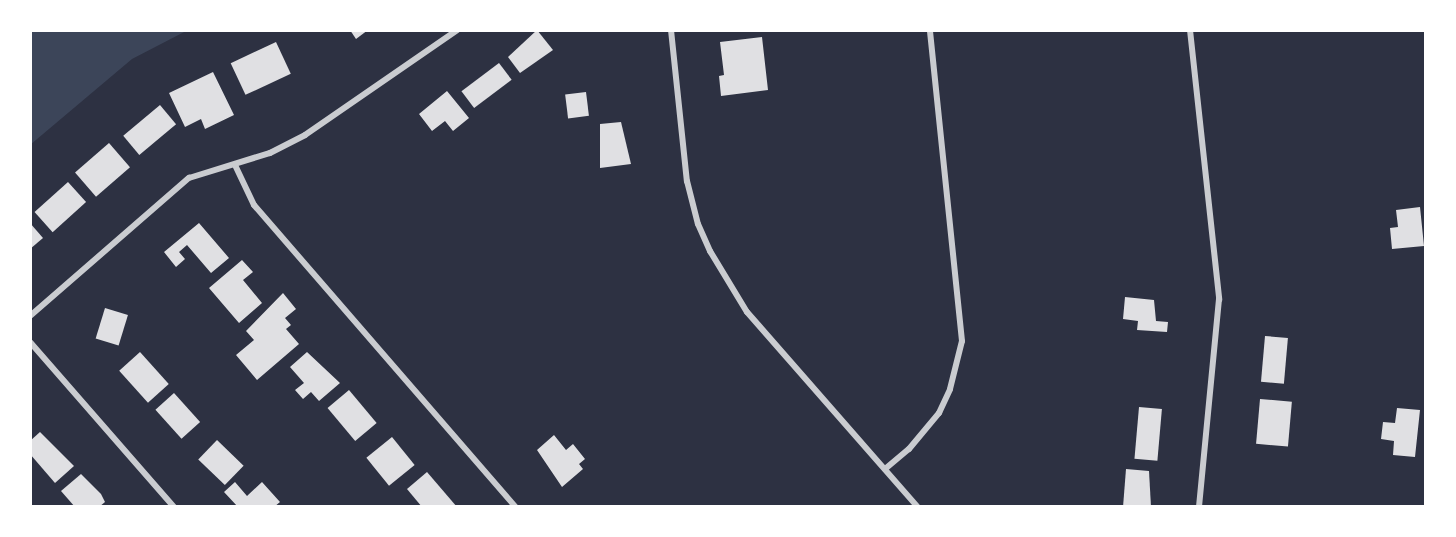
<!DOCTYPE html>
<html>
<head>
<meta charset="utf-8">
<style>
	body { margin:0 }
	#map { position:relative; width:1456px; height:537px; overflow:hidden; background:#2d3142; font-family:Mulish,sans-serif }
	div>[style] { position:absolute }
	.green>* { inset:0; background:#3c4559 }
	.building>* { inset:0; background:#e0e0e3; transform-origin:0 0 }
	.minor>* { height:6px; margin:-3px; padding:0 3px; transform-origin:3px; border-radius:3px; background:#caccd0 }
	span { translate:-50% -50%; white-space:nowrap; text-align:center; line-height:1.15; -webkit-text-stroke:4.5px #fff; paint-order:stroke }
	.frame { position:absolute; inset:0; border:32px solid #fff; pointer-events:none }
</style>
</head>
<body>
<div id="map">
	<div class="green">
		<div style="clip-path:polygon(30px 30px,188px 30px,132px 59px,30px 145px)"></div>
	</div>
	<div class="building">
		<div style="clip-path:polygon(350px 30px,368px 30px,356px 39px)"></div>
		<div style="clip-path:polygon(537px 30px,553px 50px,520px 73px,508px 57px)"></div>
		<div style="clip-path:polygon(762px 37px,768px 90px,721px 96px,719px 76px,724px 75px,720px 42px)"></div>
		<div style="left:276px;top:42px;width:35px;height:50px;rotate:65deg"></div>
		<div style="left:499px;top:63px;width:21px;height:47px;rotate:53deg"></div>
		<div style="clip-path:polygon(213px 72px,234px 115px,205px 129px,201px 119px,185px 127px,169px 93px)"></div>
		<div style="clip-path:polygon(447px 91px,469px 118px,453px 131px,445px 121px,432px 131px,419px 114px)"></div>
		<div style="left:586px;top:92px;width:24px;height:21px;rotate:83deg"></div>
		<div style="left:160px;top:105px;width:25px;height:48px;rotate:50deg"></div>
		<div style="clip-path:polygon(621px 122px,631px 164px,600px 168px,600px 124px)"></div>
		<div style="left:109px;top:143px;width:32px;height:45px;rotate:49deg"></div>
		<div style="left:68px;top:182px;width:27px;height:45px;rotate:48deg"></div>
		<div style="clip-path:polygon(1420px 207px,1424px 246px,1392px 249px,1390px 228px,1398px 227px,1396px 210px)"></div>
		<div style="clip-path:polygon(30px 223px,43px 238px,30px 249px)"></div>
		<div style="clip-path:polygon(199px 223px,229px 258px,211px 273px,187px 245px,179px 252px,185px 259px,176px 267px,164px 252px)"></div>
		<div style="clip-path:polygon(242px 260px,253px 272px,243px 280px,262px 303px,239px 323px,209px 288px)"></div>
		<div style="clip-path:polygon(283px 293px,296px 309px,285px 318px,291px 325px,286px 329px,299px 344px,257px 380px,236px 355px,254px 340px,246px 331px)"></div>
		<div style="clip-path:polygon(1125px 297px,1154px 300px,1156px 321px,1168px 322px,1167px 332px,1137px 330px,1138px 321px,1123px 319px)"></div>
		<div style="left:105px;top:308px;width:24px;height:32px;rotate:17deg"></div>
		<div style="left:1265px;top:336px;width:23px;height:46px;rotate:5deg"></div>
		<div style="left:140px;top:352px;width:43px;height:28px;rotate:48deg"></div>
		<div style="clip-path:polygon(307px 352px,340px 383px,319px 401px,311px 392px,303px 399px,295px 390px,304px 383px,290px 367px)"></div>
		<div style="left:349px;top:390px;width:43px;height:28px;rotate:50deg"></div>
		<div style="left:174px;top:393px;width:39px;height:25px;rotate:48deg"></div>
		<div style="left:1260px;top:399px;width:32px;height:45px;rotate:5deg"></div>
		<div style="left:1139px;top:407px;width:23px;height:52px;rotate:5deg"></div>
		<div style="clip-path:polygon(1397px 408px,1420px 410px,1415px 457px,1393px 455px,1394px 441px,1381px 439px,1383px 422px,1395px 423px)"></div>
		<div style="clip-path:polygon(40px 432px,74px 466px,55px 483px,30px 454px,30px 441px)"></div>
		<div style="clip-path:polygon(554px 435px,566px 450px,573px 444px,585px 459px,579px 464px,583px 469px,562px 487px,537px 450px)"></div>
		<div style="left:392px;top:437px;width:36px;height:33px;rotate:51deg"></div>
		<div style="left:217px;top:440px;width:37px;height:27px;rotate:44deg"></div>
		<div style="clip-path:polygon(1126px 469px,1149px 471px,1151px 507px,1123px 507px)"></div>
		<div style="clip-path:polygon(427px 472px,457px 507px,422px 507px,407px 489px)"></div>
		<div style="clip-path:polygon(81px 474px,101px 494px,105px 502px,99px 507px,75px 507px,61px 491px)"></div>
		<div style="clip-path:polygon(235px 482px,247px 496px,262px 482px,280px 502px,274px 507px,238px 507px,224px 492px)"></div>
	</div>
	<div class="minor">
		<div style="left:671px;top:30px;width:152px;rotate:84deg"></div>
		<div style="left:687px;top:181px;width:44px;rotate:75.7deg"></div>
		<div style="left:698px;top:224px;width:30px;rotate:66deg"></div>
		<div style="left:710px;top:251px;width:71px;rotate:58.8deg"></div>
		<div style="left:747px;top:312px;width:259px;rotate:48.8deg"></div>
		<div style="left:1190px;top:30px;width:271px;rotate:83.8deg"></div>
		<div style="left:1219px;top:299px;width:209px;rotate:95.5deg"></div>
		<div style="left:235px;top:165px;width:44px;rotate:64.6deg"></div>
		<div style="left:254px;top:205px;width:400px;rotate:49.1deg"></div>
		<div style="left:30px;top:316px;width:211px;rotate:-41deg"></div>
		<div style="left:189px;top:178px;width:85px;rotate:-17.2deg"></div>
		<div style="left:270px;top:153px;width:39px;rotate:-27deg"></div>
		<div style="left:305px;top:135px;width:185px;rotate:-34.6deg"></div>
		<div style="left:30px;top:342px;width:219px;rotate:48.9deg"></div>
		<div style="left:885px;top:469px;width:31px;rotate:-40deg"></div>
		<div style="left:909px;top:449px;width:47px;rotate:-50.2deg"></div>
		<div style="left:939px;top:413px;width:26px;rotate:-65deg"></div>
		<div style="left:950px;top:389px;width:49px;rotate:-76deg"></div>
		<div style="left:962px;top:341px;width:313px;rotate:-95.9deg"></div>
	</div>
	<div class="frame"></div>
</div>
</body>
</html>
